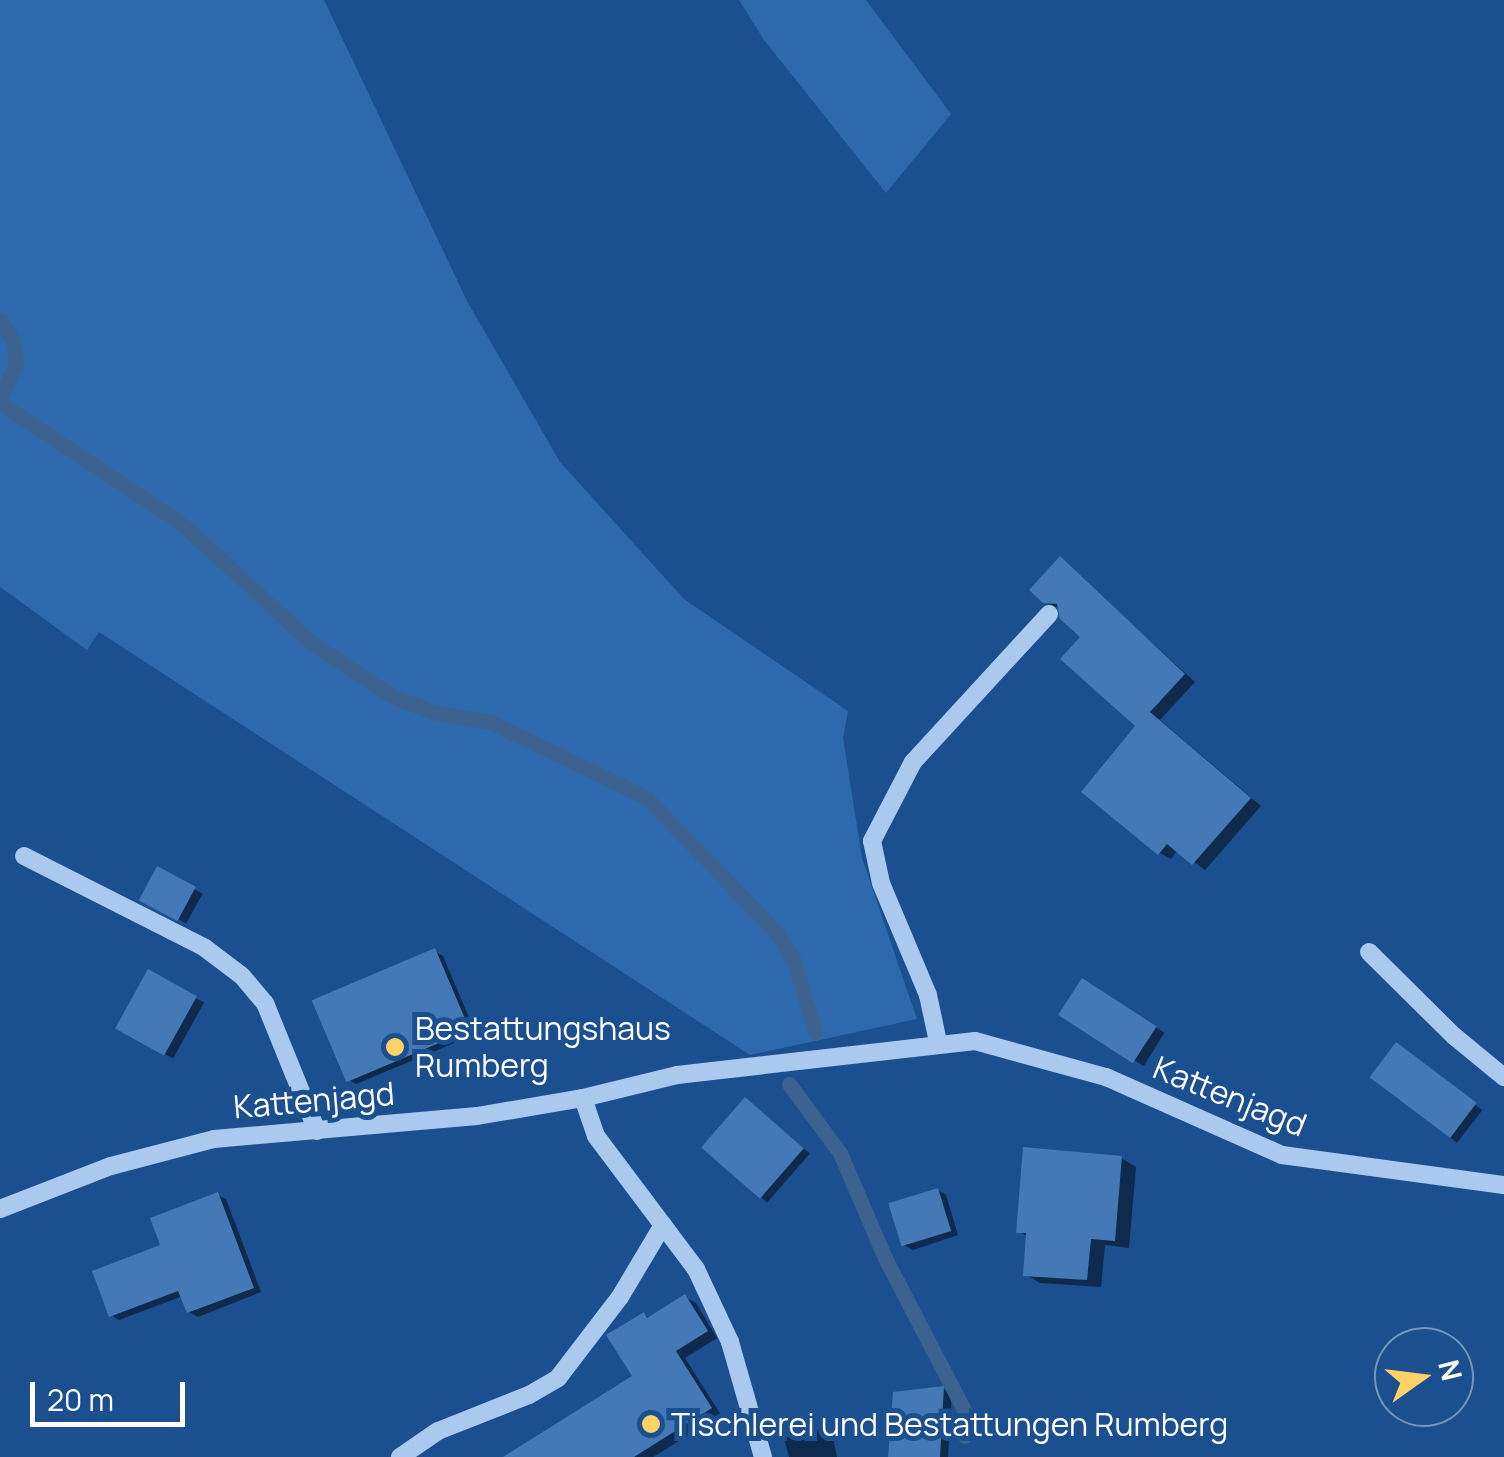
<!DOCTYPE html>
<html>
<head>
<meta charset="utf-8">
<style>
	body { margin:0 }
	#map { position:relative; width:1504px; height:1457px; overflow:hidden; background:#1b4f8f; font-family:Manrope,sans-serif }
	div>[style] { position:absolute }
	.green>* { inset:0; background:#2e69ad }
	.shadow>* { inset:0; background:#0007; transform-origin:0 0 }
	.stream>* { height:15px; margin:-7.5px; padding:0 7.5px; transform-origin:7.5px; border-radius:7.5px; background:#3c6290 }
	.building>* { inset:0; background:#4478b7; transform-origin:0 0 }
	.minor>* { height:18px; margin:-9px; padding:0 9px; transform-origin:9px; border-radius:9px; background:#a9c9ee }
	.dots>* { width:28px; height:28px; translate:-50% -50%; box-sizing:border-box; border:5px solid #1b4f8f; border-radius:50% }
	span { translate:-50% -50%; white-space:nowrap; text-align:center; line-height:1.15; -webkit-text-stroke:10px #1b4f8f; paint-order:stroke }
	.poi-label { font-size:32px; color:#fff }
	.left { translate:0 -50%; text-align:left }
	.street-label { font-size:32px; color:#fff }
	.north { position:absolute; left:1374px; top:1327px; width:100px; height:100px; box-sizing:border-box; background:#1b4f8f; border:2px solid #7695bc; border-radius:50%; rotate:76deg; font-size:28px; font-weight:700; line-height:40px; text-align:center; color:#fff }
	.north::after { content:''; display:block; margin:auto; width:35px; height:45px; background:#ffd166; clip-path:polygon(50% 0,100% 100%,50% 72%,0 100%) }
	.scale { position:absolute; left:30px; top:1382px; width:155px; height:45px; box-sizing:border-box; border:5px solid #fff; border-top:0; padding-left:12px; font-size:30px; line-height:35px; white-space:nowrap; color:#fff; -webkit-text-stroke:8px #1b4f8f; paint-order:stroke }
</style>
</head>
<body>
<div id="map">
	<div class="green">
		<div style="clip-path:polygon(0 0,324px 0,467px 301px,560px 462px,684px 599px,848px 711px,843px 738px,862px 858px,917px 1019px,750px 1055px,99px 632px,87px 650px,0 587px)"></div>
		<div style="clip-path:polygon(739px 0,866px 0,951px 114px,886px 193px,764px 40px)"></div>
	</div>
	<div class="shadow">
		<div style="clip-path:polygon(1060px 559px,1195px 682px,1160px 720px,1261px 806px,1205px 870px,1178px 850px,1171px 859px,1160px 853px,1138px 726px,1084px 637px,1060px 609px,1044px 601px)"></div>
		<div style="left:158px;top:869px;width:51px;height:34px;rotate:29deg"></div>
		<div style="clip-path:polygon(435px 951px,443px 956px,476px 1034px,356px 1084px,347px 1079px)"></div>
		<div style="left:149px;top:972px;width:63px;height:64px;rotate:29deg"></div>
		<div style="left:1083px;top:982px;width:96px;height:39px;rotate:32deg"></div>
		<div style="left:1405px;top:1050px;width:98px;height:41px;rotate:38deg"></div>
		<div style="left:754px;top:1105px;width:74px;height:65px;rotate:41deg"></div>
		<div style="clip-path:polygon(1121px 1158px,1136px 1167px,1129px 1248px,1105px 1245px,1101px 1287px,1040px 1283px,1025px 1274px,1028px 1237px,1019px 1231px)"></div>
		<div style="clip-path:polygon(938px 1190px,946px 1195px,958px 1235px,913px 1250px,904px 1245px)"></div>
		<div style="clip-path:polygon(218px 1195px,226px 1199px,261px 1292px,198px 1317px,189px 1312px,183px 1296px,119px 1320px,111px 1315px,164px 1246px)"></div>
		<div style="clip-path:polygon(685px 1297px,696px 1303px,717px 1338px,685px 1358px,721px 1415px,653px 1457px,508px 1457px,636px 1377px,644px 1315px,651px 1319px)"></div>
		<div style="clip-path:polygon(944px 1389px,952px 1393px,948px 1457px,891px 1457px)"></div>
		<div style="clip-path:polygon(823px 1428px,832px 1433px,837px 1457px,789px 1457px,784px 1438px)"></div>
	</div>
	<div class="stream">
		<div style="left:0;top:320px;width:26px;rotate:58deg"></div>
		<div style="left:14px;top:342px;width:21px;rotate:85deg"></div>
		<div style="left:16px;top:363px;width:38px;rotate:115deg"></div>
		<div style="left:0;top:403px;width:219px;rotate:33.6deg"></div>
		<div style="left:182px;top:524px;width:178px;rotate:42.5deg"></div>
		<div style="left:313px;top:644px;width:92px;rotate:33.5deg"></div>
		<div style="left:390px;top:695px;width:46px;rotate:21.6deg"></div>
		<div style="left:433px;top:712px;width:59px;rotate:9.8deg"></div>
		<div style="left:491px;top:722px;width:174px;rotate:26deg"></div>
		<div style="left:647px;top:798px;width:183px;rotate:46.1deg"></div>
		<div style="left:774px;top:930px;width:34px;rotate:56deg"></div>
		<div style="left:793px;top:958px;width:77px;rotate:73.4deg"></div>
		<div style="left:789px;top:1084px;width:86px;rotate:53.5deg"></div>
		<div style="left:840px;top:1153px;width:114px;rotate:66.8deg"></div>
		<div style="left:885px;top:1258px;width:174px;rotate:62.5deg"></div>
		<div style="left:965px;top:1412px;width:24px;rotate:92deg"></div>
	</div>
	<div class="building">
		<div style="clip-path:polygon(1060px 556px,1185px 674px,1150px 712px,1251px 798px,1192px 865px,1167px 844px,1158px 855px,1081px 792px,1135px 726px,1060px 659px,1080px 637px,1060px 619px,1057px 604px,1043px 603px,1029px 590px)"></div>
		<div style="left:157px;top:866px;width:44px;height:39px;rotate:28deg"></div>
		<div style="left:435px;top:948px;width:89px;height:134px;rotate:67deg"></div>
		<div style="left:148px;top:969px;width:56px;height:68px;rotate:29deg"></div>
		<div style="left:1082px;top:978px;width:89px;height:44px;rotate:33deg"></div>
		<div style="left:1396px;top:1042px;width:101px;height:44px;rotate:37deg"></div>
		<div style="left:745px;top:1097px;width:78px;height:67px;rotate:41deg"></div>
		<div style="clip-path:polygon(1023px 1147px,1122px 1156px,1115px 1241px,1091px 1239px,1087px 1280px,1023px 1276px,1026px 1233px,1016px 1233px)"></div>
		<div style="left:938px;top:1188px;width:45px;height:52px;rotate:73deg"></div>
		<div style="clip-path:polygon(218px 1192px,254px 1288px,187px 1313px,178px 1291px,109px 1317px,92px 1271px,160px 1245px,150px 1218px)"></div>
		<div style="clip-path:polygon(685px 1294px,708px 1331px,676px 1351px,712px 1408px,634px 1457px,503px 1457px,632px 1376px,606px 1335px,644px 1312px,647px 1318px)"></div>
		<div style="clip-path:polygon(944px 1386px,940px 1457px,888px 1457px,893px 1392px)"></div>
	</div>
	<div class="minor">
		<div style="left:24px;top:856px;width:203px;rotate:26.9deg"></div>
		<div style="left:205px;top:948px;width:46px;rotate:37.1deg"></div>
		<div style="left:242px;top:976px;width:35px;rotate:50deg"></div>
		<div style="left:265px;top:1003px;width:138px;rotate:67.9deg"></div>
		<div style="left:1369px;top:952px;width:120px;rotate:44.7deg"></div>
		<div style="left:1454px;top:1036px;width:65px;rotate:39.4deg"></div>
		<div style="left:938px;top:1042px;width:48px;rotate:-102deg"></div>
		<div style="left:928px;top:995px;width:121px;rotate:-112.8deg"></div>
		<div style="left:881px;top:883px;width:43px;rotate:-102.1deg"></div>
		<div style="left:872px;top:841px;width:89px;rotate:-62.6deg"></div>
		<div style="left:913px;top:762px;width:201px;rotate:-47.4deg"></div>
		<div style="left:583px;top:1098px;width:40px;rotate:71.1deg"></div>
		<div style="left:596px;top:1136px;width:166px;rotate:53.1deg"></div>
		<div style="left:696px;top:1269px;width:81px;rotate:65deg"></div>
		<div style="left:730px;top:1342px;width:120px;rotate:74deg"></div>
		<div style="left:0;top:1209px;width:119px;rotate:-21.2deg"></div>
		<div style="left:111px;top:1166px;width:106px;rotate:-14.7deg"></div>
		<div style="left:214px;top:1139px;width:264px;rotate:-5deg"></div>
		<div style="left:477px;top:1116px;width:108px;rotate:-9.6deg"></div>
		<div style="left:583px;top:1098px;width:97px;rotate:-13.7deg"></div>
		<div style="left:677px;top:1075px;width:300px;rotate:-6.5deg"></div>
		<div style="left:975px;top:1041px;width:136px;rotate:15.4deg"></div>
		<div style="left:1106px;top:1077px;width:193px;rotate:23.9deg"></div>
		<div style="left:1282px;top:1155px;width:224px;rotate:7.7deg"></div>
		<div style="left:400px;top:1457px;width:46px;rotate:-34.4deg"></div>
		<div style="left:438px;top:1431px;width:98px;rotate:-21.6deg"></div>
		<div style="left:529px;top:1395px;width:34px;rotate:-30deg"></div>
		<div style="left:558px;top:1378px;width:102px;rotate:-52.6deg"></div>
		<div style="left:620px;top:1297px;width:84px;rotate:-59.2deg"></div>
	</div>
	<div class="dots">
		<div style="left:395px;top:1047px;background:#ffd166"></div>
		<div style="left:651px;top:1424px;background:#ffd166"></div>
	</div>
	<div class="poi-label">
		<span class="left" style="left:415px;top:1047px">Bestattungshaus<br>Rumberg</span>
		<span class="left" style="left:671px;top:1424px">Tischlerei und Bestattungen Rumberg</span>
	</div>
	<div class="street-label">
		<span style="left:1230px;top:1096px;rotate:22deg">Kattenjagd</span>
		<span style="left:314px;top:1100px;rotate:-5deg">Kattenjagd</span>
	</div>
	<div class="north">N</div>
	<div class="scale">20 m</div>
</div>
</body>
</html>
